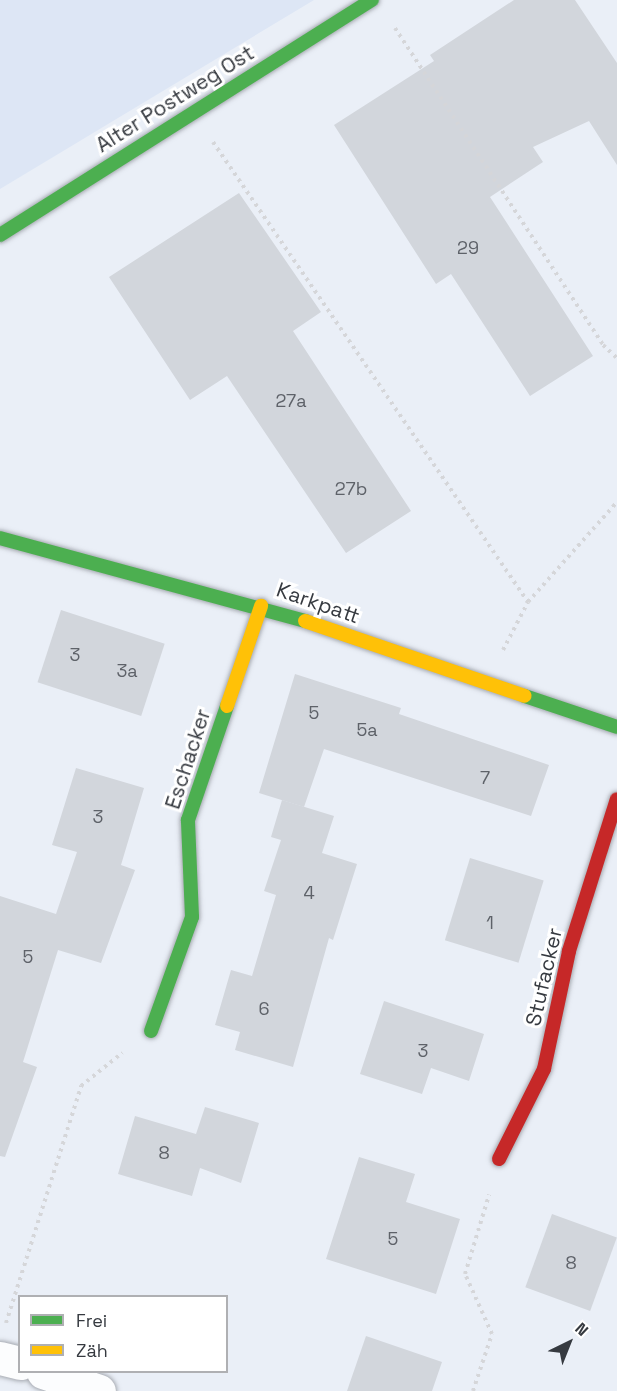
<!DOCTYPE html>
<html>
<head>
<meta charset="utf-8">
<style>
	body { margin:0 }
	#map { position:relative; width:617px; height:1391px; overflow:hidden; background:#eaeff7; font-family:"Space Grotesk",sans-serif }
	div>[style] { position:absolute }
	.built>* { inset:0; background:#dde6f5 }
	.building>* { inset:0; background:#d2d6dc; transform-origin:0 0 }
	.path>* { height:4px; margin-top:-2px; transform-origin:0; background:repeating-linear-gradient(90deg,#d5d6d9 0 3px,transparent 0 7.5px) }
	.roads { filter:drop-shadow(0 0 2px #a7abb2) drop-shadow(0 0 2px #a7abb2) }
	.street>* { height:33px; margin:-16.5px; padding:0 16.5px; transform-origin:16.5px; border-radius:16.5px; background:#fcfdfe }
	.fast>* { height:14px; margin:-7px; padding:0 7px; transform-origin:7px; border-radius:7px; background:#4caf50 }
	.slow>* { height:14px; margin:-7px; padding:0 7px; transform-origin:7px; border-radius:7px; background:#ffc107 }
	.jam>* { height:14px; margin:-7px; padding:0 7px; transform-origin:7px; border-radius:7px; background:#c62828 }
	span { translate:-50% -50%; white-space:nowrap; text-align:center; line-height:1.15; -webkit-text-stroke:6px #fff; paint-order:stroke }
	.number-label { font-size:18px; color:#5e6269 }
	.number-label span { -webkit-text-stroke-width:0 }
	.street-label { font-size:21px; color:#363a40 }
	.legend { position:absolute; left:18px; top:1295px; width:210px; height:78px; box-sizing:border-box; background:#fff; border:2px solid #afb0b3; margin:0; padding:8px 10px; list-style:none; font-size:18px; color:#363a40 }
	.legend li { display:flex; align-items:center; gap:12px; height:30px }
	.legend b { width:30px; border:2px solid #afb0b3 }
	.north { position:absolute; left:539px; top:1313px; width:60px; height:60px; -webkit-text-stroke:4px #fff; paint-order:stroke; rotate:43deg; font-size:16px; font-weight:700; line-height:24px; text-align:center; color:#363a40 }
	.north::after { content:''; display:block; margin:auto; width:21px; height:27px; background:#363a40; clip-path:polygon(50% 0,100% 100%,50% 72%,0 100%) }
</style>
</head>
<body>
<div id="map">
	<div class="built">
		<div style="clip-path:polygon(0 0,314px 0,0 189px)"></div>
	</div>
	<div class="building">
		<div style="clip-path:polygon(514px 0,575px 0,617px 63px,617px 165px,589px 121px,533px 147px,543px 162px,490px 197px,593px 356px,530px 396px,451px 274px,436px 284px,334px 125px,434px 61px,430px 55px)"></div>
		<div style="clip-path:polygon(239px 193px,321px 312px,293px 331px,411px 511px,346px 553px,227px 376px,190px 400px,109px 277px)"></div>
		<div style="left:61px;top:610px;width:109px;height:76px;rotate:18deg"></div>
		<div style="clip-path:polygon(295px 674px,401px 708px,399px 714px,549px 765px,531px 816px,324px 749px,304px 807px,259px 793px)"></div>
		<div style="clip-path:polygon(76px 768px,144px 788px,121px 865px,135px 870px,101px 963px,58px 950px,23px 1062px,37px 1067px,5px 1157px,0 1156px,0 896px,56px 914px,77px 852px,52px 845px)"></div>
		<div style="clip-path:polygon(282px 800px,334px 816px,322px 853px,357px 864px,333px 940px,329px 938px,293px 1067px,235px 1050px,240px 1032px,215px 1025px,231px 970px,252px 976px,276px 895px,264px 891px,281px 840px,271px 837px)"></div>
		<div style="left:470px;top:858px;width:77px;height:86px;rotate:17deg"></div>
		<div style="clip-path:polygon(384px 1001px,484px 1034px,469px 1081px,431px 1068px,422px 1094px,360px 1074px)"></div>
		<div style="clip-path:polygon(205px 1107px,259px 1123px,241px 1183px,200px 1168px,192px 1196px,118px 1174px,135px 1116px,196px 1134px)"></div>
		<div style="clip-path:polygon(359px 1157px,415px 1174px,406px 1202px,460px 1219px,436px 1294px,326px 1259px)"></div>
		<div style="left:552px;top:1214px;width:69px;height:78px;rotate:20deg"></div>
		<div style="clip-path:polygon(366px 1336px,442px 1362px,432px 1391px,347px 1391px)"></div>
	</div>
	<div class="path">
		<div style="left:395px;top:28px;width:379px;rotate:56.7deg"></div>
		<div style="left:603px;top:345px;width:19px;rotate:43deg"></div>
		<div style="left:213px;top:142px;width:558px;rotate:55.6deg"></div>
		<div style="left:503px;top:650px;width:54px;rotate:-62.5deg"></div>
		<div style="left:528px;top:602px;width:134px;rotate:-48.3deg"></div>
		<div style="left:6px;top:1323px;width:249px;rotate:-72.4deg"></div>
		<div style="left:81px;top:1086px;width:53px;rotate:-38.8deg"></div>
		<div style="left:473px;top:1391px;width:60px;rotate:-71.6deg"></div>
		<div style="left:492px;top:1334px;width:66px;rotate:-114.2deg"></div>
		<div style="left:465px;top:1274px;width:83px;rotate:-73.1deg"></div>
	</div>
	<div class="roads">
		<div class="street">
			<div style="left:0;top:1358px;width:21px;rotate:14deg"></div>
			<div style="left:43px;top:1372px;width:59px;rotate:18.7deg"></div>
		</div>
		<div class="fast">
			<div style="left:0;top:235px;width:440px;rotate:-32.3deg"></div>
			<div style="left:0;top:538px;width:316px;rotate:15.2deg"></div>
			<div style="left:525px;top:696px;width:97px;rotate:18.6deg"></div>
			<div style="left:151px;top:1031px;width:121px;rotate:-70.2deg"></div>
			<div style="left:192px;top:917px;width:97px;rotate:-92.4deg"></div>
			<div style="left:188px;top:820px;width:120px;rotate:-71.1deg"></div>
		</div>
		<div class="slow">
			<div style="left:305px;top:621px;width:232px;rotate:18.8deg"></div>
			<div style="left:227px;top:706px;width:106px;rotate:-71.2deg"></div>
		</div>
		<div class="jam">
			<div style="left:499px;top:1159px;width:101px;rotate:-63.4deg"></div>
			<div style="left:544px;top:1069px;width:121px;rotate:-78deg"></div>
			<div style="left:569px;top:951px;width:159px;rotate:-72.5deg"></div>
		</div>
	</div>
	<div class="number-label">
		<span style="left:468px;top:248px">29</span>
		<span style="left:291px;top:401px">27a</span>
		<span style="left:351px;top:489px">27b</span>
		<span style="left:75px;top:655px">3</span>
		<span style="left:127px;top:671px">3a</span>
		<span style="left:314px;top:713px">5</span>
		<span style="left:367px;top:730px">5a</span>
		<span style="left:485px;top:778px">7</span>
		<span style="left:98px;top:817px">3</span>
		<span style="left:309px;top:893px">4</span>
		<span style="left:490px;top:923px">1</span>
		<span style="left:28px;top:957px">5</span>
		<span style="left:264px;top:1009px">6</span>
		<span style="left:423px;top:1051px">3</span>
		<span style="left:164px;top:1153px">8</span>
		<span style="left:393px;top:1239px">5</span>
		<span style="left:571px;top:1263px">8</span>
	</div>
	<div class="street-label">
		<span style="left:175px;top:99px;rotate:-32deg">Alter Postweg Ost</span>
		<span style="left:318px;top:603px;rotate:19deg">Karkpatt</span>
		<span style="left:188px;top:759px;rotate:-72deg">Eschacker</span>
		<span style="left:544px;top:977px;rotate:-77deg">Stufacker</span>
	</div>
	<ul class="legend">
	<li><b style="height:8px;background:#4caf50"></b>Frei</li>
	<li><b style="height:8px;background:#ffc107"></b>Zäh</li>
	</ul>
	<div class="north">N</div>
</div>
</body>
</html>
